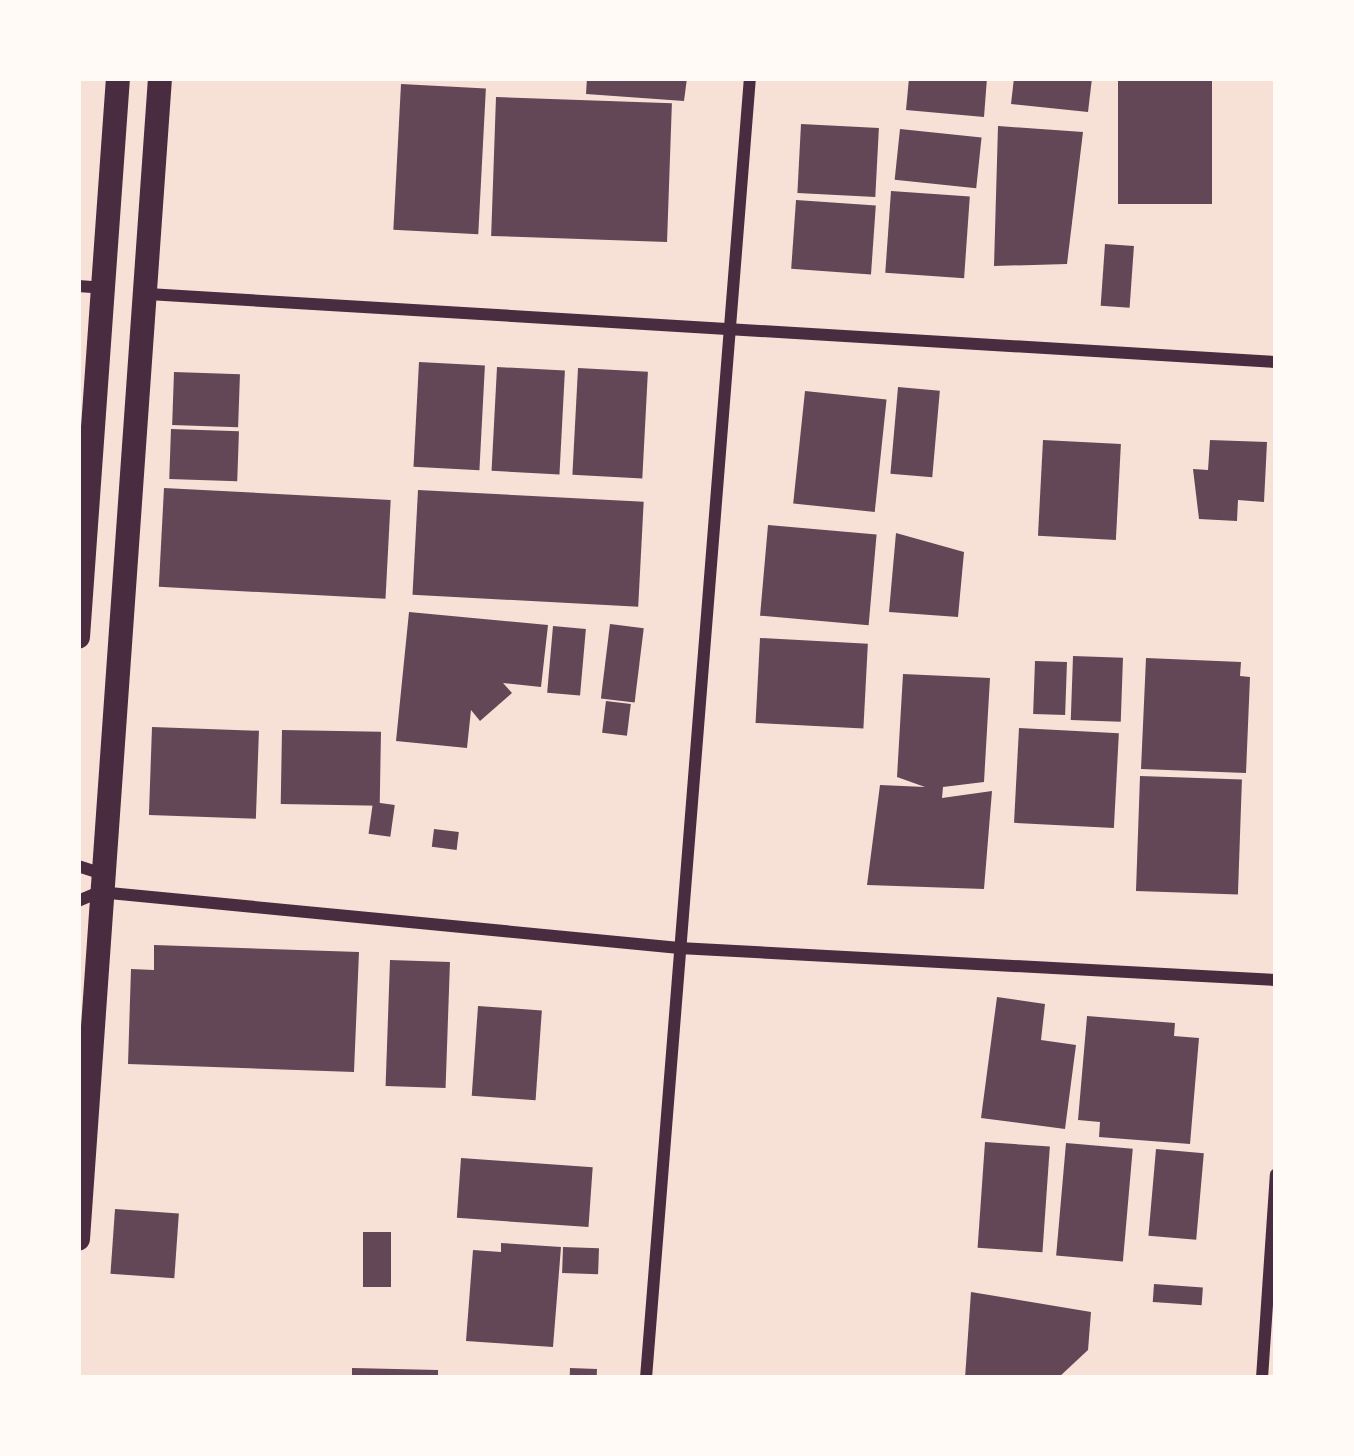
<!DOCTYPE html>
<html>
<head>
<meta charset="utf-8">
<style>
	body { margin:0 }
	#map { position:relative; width:1354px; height:1456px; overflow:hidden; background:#f7e1d7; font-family:"Alegreya Sans",sans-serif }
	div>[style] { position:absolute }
	.building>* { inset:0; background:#644757; transform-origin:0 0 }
	.minor>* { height:12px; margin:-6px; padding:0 6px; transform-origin:6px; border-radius:6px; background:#4a2c40 }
	.secondary>* { height:24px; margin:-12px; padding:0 12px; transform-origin:12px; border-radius:12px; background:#4a2c40 }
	span { translate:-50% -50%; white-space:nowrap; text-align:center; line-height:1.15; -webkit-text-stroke:12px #fffaf5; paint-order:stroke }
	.frame { position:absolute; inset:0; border:81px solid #fffaf5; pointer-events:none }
</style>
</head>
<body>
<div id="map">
	<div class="building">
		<div style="clip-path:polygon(587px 78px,687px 78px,684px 101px,586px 94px)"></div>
		<div style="clip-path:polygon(909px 78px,987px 78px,984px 117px,906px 110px)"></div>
		<div style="clip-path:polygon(1014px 78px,1092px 78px,1088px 112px,1011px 104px)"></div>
		<div style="left:1118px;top:78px;width:94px;height:126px"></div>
		<div style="left:401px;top:84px;width:85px;height:146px;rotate:3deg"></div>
		<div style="left:496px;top:97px;width:176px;height:139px;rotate:2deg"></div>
		<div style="left:801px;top:124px;width:78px;height:69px;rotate:3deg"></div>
		<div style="clip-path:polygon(998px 126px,1083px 132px,1067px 264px,994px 266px)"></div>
		<div style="left:900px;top:129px;width:82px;height:51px;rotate:6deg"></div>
		<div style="left:891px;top:191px;width:79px;height:82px;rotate:4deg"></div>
		<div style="left:796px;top:200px;width:80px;height:69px;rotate:4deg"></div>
		<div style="left:1105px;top:244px;width:29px;height:62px;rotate:4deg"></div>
		<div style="left:419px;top:362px;width:66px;height:105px;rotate:3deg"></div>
		<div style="left:497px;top:367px;width:68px;height:104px;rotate:3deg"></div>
		<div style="left:578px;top:368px;width:70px;height:107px;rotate:3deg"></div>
		<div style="left:174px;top:372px;width:66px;height:53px;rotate:2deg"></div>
		<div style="left:898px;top:387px;width:42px;height:87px;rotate:5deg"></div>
		<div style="left:805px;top:391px;width:82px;height:113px;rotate:6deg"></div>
		<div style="left:171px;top:429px;width:68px;height:50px;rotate:2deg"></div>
		<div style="left:1043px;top:440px;width:78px;height:96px;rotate:3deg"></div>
		<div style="clip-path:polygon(1210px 440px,1267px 442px,1264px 502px,1238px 500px,1237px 521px,1199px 519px,1193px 469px,1208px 470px)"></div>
		<div style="left:164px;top:488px;width:227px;height:99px;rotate:3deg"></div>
		<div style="left:418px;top:490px;width:226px;height:105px;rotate:3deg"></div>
		<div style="left:768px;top:525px;width:109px;height:91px;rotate:5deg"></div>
		<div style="clip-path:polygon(896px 533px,964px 552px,958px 617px,889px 612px)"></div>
		<div style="clip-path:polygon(409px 612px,548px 625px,541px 687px,503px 683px,512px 693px,480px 721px,471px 710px,467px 748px,396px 741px)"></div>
		<div style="left:610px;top:624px;width:34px;height:75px;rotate:7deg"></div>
		<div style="left:553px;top:626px;width:33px;height:67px;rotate:5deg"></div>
		<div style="left:760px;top:638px;width:108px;height:85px;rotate:3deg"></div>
		<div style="left:1073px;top:656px;width:50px;height:64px;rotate:2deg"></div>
		<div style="clip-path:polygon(1146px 658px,1241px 662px,1240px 676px,1250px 677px,1246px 773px,1141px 769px)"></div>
		<div style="left:1035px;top:661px;width:32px;height:53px;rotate:2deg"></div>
		<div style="clip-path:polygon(903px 674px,990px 678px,984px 782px,943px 787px,942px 798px,992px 791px,984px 889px,867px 885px,880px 785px,925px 787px,897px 777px)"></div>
		<div style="left:606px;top:701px;width:25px;height:32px;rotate:7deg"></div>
		<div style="left:152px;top:727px;width:107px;height:88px;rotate:2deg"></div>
		<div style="left:1019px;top:728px;width:100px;height:95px;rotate:3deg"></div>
		<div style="left:282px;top:730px;width:99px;height:74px;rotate:1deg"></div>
		<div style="left:1140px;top:776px;width:102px;height:115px;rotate:2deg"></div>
		<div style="left:373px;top:802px;width:22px;height:32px;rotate:8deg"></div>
		<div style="left:434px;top:829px;width:25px;height:18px;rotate:7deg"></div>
		<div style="clip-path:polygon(154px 945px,359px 952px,354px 1072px,128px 1064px,131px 969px,154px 970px)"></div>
		<div style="left:390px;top:960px;width:60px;height:126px;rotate:2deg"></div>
		<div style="clip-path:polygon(997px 997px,1045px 1004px,1041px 1040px,1076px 1045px,1065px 1129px,981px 1118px)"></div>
		<div style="left:478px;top:1006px;width:64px;height:90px;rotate:4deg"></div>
		<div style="clip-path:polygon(1087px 1016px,1175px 1023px,1174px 1036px,1199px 1038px,1190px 1144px,1099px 1137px,1100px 1122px,1078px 1120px)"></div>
		<div style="left:985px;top:1142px;width:65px;height:106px;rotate:4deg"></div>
		<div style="left:1066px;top:1143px;width:67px;height:113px;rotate:5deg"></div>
		<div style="left:1156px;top:1149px;width:48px;height:87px;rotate:5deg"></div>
		<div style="left:461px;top:1158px;width:132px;height:60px;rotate:4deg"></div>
		<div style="left:115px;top:1209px;width:64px;height:65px;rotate:4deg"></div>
		<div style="left:363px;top:1232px;width:28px;height:55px"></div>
		<div style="clip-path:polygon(501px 1243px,561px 1247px,553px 1347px,466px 1341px,473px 1250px,501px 1252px)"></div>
		<div style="left:563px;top:1247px;width:36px;height:26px;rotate:2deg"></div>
		<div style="left:1154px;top:1284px;width:49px;height:18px;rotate:4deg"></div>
		<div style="clip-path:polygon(971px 1292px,1091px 1312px,1088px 1350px,1058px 1378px,965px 1378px)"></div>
		<div style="clip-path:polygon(352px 1368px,438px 1370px,438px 1378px,352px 1378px)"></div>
		<div style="left:570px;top:1368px;width:27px;height:10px;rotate:2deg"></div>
	</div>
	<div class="minor">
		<div style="left:78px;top:286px;width:28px;rotate:4deg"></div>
		<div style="left:148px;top:294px;width:1130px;rotate:3.45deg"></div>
		<div style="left:78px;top:866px;width:26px;rotate:18deg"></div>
		<div style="left:78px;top:901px;width:23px;rotate:-23deg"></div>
		<div style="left:99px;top:892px;width:583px;rotate:5.51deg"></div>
		<div style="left:679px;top:948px;width:598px;rotate:3.07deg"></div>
		<div style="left:646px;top:1378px;width:1304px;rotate:-85.43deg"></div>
		<div style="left:1262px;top:1378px;width:204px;rotate:-86.1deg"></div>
	</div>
	<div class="secondary">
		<div style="left:78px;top:637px;width:560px;rotate:-85.91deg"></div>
		<div style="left:78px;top:1239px;width:1164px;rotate:-85.96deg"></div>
	</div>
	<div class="frame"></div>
</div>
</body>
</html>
